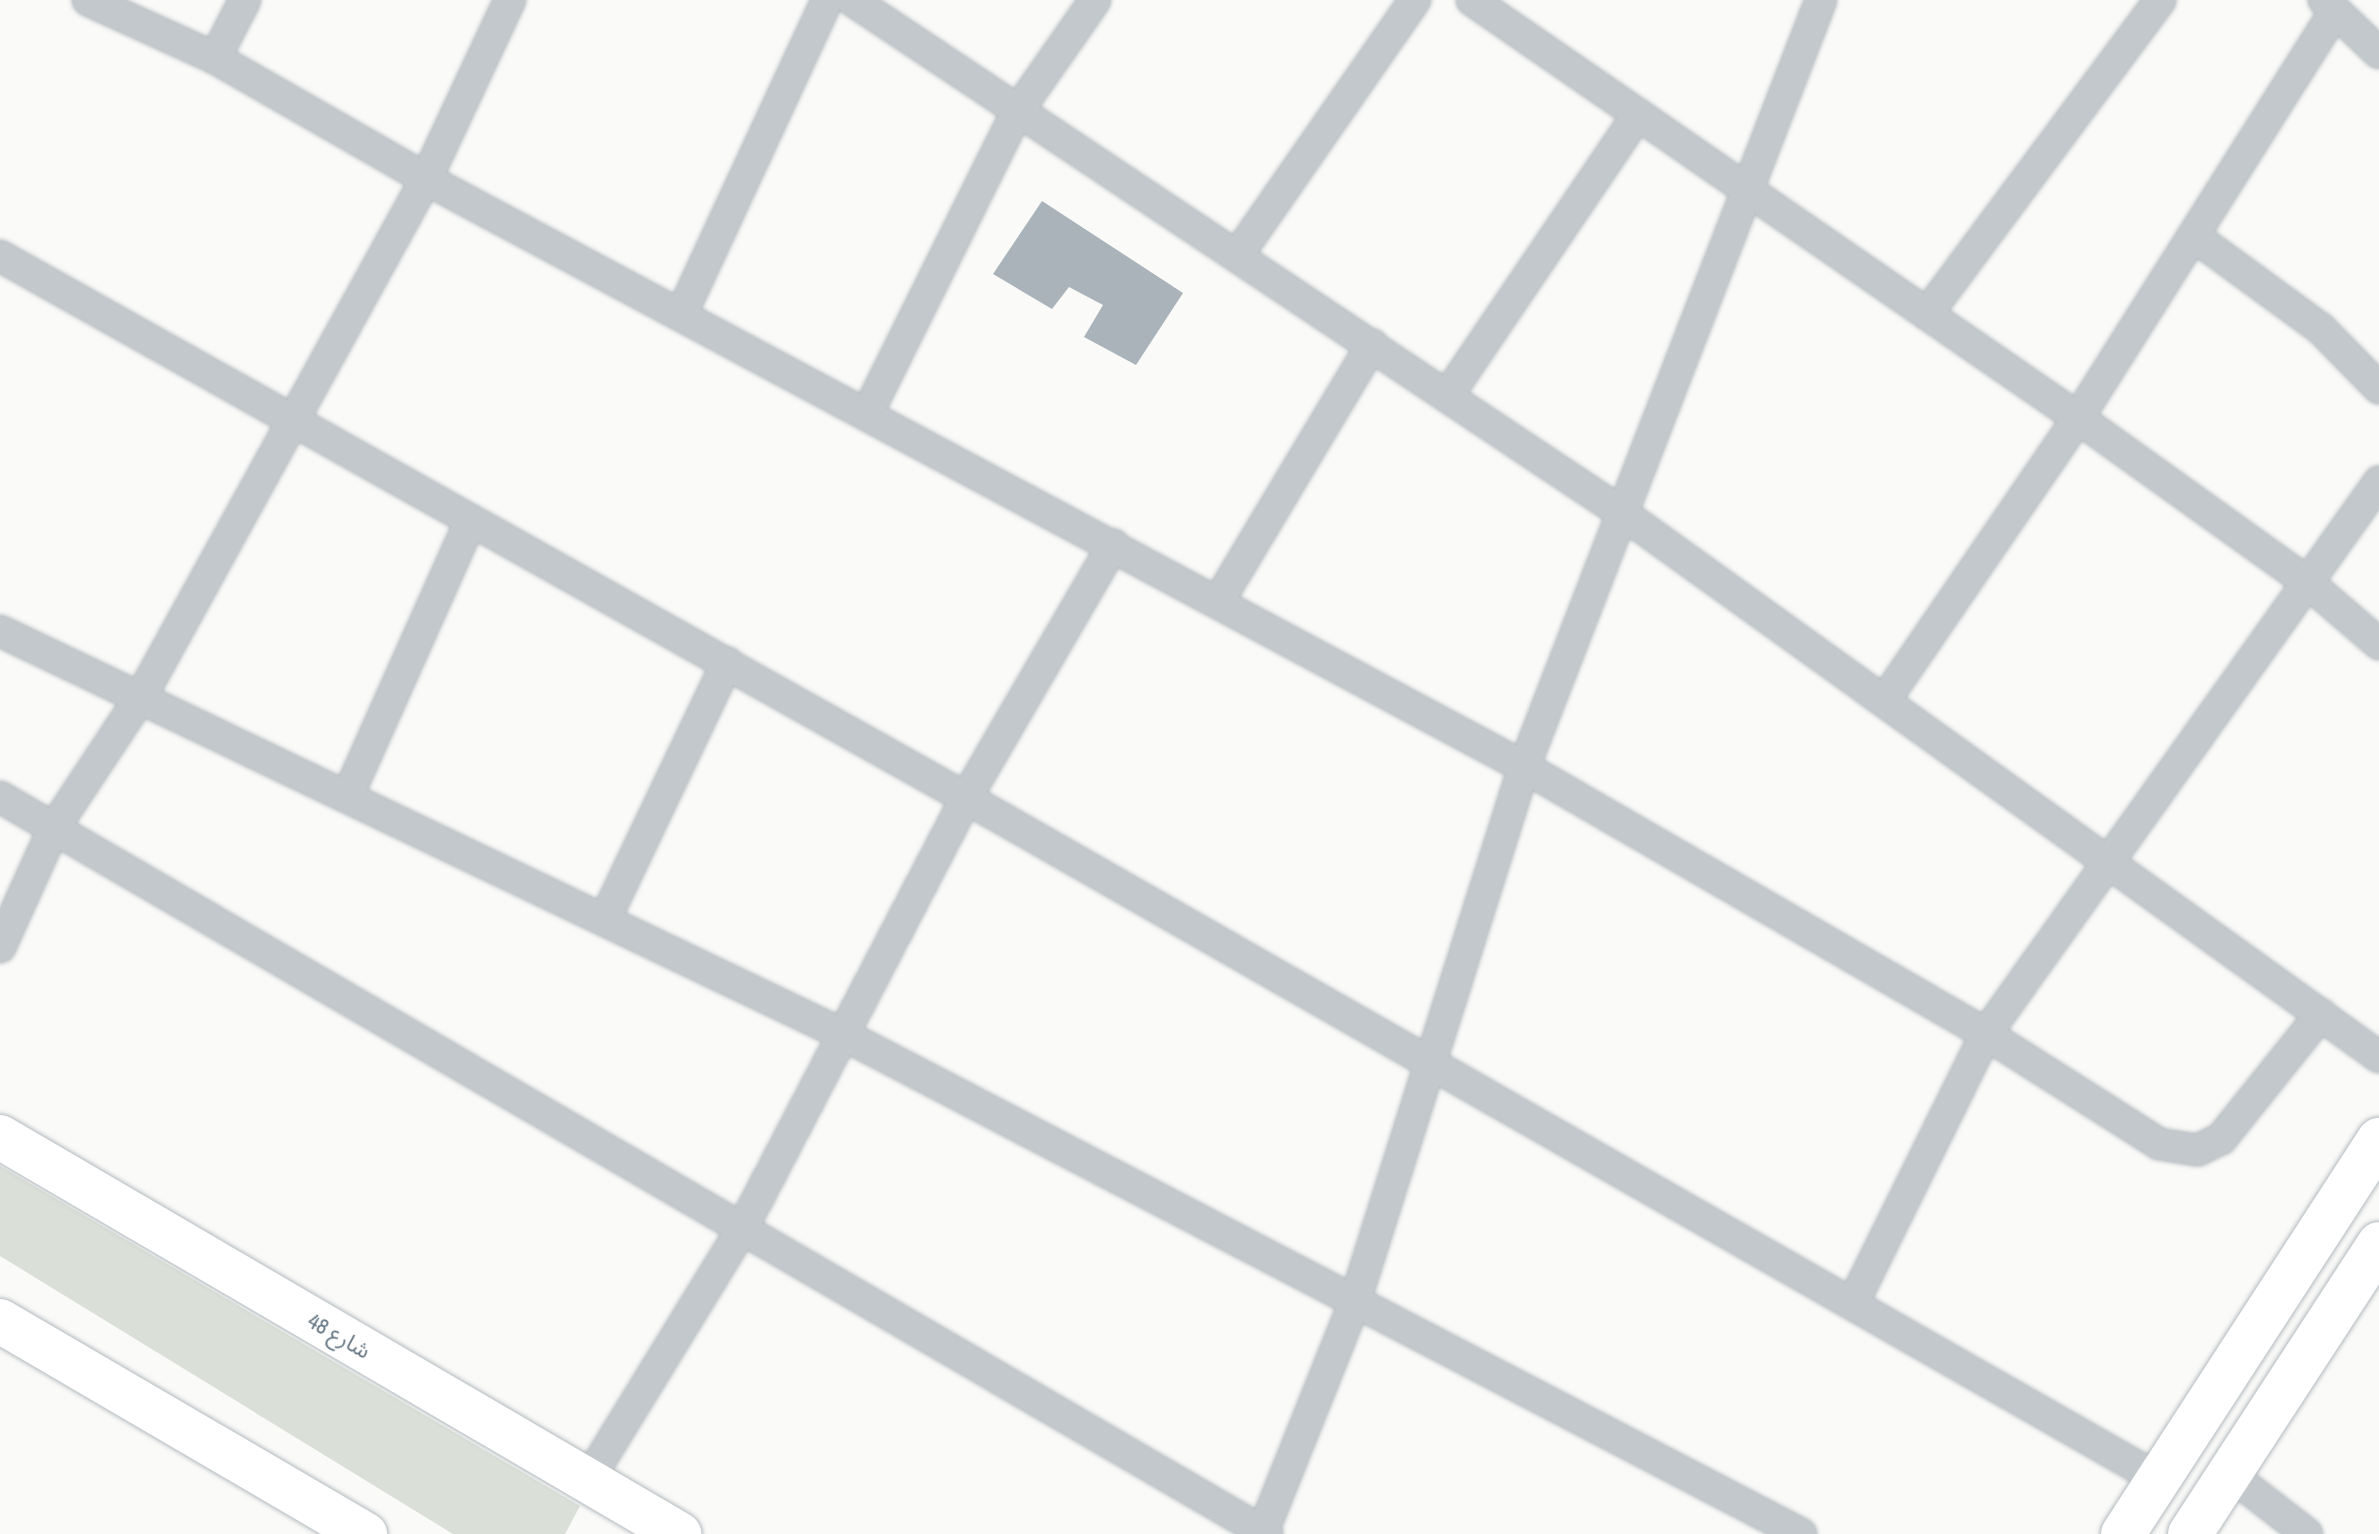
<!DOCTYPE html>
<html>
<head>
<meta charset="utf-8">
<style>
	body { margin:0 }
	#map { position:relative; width:2379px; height:1534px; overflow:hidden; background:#fafaf8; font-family:"Archivo Narrow","Noto Sans Arabic",sans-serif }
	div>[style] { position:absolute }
	.green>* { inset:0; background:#dadfd7 }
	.building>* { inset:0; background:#aab3b9 }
	.roads { filter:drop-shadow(0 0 2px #b3babf) drop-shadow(0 0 2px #b3babf) }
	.street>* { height:30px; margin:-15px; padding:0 15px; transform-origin:15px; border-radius:15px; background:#c3c8cc }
	.secondary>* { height:44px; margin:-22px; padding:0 22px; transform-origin:22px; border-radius:22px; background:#fff }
	.primary>* { height:44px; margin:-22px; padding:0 22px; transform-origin:22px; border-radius:22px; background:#fff }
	span { translate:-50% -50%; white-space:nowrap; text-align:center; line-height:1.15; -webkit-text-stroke:8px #fff; paint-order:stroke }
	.street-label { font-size:22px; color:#657683 }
</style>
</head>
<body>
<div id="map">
	<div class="green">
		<div style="clip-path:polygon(0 1166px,580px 1506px,565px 1534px,453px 1534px,0 1256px)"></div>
	</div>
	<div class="building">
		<div style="clip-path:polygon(1042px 201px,1183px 293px,1136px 365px,1084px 337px,1103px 305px,1069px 287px,1052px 309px,993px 274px)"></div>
	</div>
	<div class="roads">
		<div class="street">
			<div style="left:88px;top:0;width:140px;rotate:24.5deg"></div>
			<div style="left:215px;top:58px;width:243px;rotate:29.8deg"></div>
			<div style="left:426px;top:179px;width:1246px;rotate:28.17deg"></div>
			<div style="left:1524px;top:767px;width:534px;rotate:30.02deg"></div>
			<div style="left:1986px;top:1034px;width:205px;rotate:32.4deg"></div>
			<div style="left:2159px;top:1144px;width:39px;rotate:9deg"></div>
			<div style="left:2198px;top:1150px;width:25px;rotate:-26deg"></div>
			<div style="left:2221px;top:1139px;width:160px;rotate:-51.3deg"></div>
			<div style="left:852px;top:0;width:925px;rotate:33.67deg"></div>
			<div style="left:1622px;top:513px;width:932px;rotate:35.7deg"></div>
			<div style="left:1472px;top:0;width:736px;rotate:34.6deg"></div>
			<div style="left:2078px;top:418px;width:282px;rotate:35.6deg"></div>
			<div style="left:2307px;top:582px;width:95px;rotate:40.7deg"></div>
			<div style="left:2324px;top:0;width:76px;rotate:43.9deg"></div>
			<div style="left:215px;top:58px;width:65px;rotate:-62.7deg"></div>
			<div style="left:2195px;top:237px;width:156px;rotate:36.1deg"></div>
			<div style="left:2321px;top:329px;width:83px;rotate:45.5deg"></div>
			<div style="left:0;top:256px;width:1108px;rotate:29.3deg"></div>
			<div style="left:966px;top:798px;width:1375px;rotate:29.73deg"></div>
			<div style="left:1237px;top:256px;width:312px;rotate:-55.2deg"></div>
			<div style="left:1927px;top:314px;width:391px;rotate:-53.4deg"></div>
			<div style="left:681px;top:315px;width:347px;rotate:-65.1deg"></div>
			<div style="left:1448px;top:395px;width:339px;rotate:-55.9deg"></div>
			<div style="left:867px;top:414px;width:337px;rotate:-63.6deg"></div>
			<div style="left:1017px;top:112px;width:136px;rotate:-55.1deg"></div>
			<div style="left:1218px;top:602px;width:300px;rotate:-59.1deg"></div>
			<div style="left:0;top:631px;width:938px;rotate:25.58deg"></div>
			<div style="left:846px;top:1036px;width:1077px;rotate:27.54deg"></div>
			<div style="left:1885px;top:700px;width:342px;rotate:-55.6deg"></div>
			<div style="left:2078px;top:418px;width:481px;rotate:-57.7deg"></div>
			<div style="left:348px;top:795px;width:301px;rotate:-65.9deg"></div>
			<div style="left:0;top:797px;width:1466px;rotate:30.19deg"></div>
			<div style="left:605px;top:919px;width:284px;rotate:-64.5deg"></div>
			<div style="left:0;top:947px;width:131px;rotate:-65.6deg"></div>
			<div style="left:54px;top:828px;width:159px;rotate:-56.5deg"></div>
			<div style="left:142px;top:695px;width:589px;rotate:-61.17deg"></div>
			<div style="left:426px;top:179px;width:198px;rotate:-64.9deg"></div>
			<div style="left:1854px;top:1301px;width:298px;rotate:-63.7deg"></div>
			<div style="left:1986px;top:1034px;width:678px;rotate:-54.55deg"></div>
			<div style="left:2231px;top:1475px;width:96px;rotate:37.8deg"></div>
			<div style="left:587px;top:1482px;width:299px;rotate:-58.5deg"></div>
			<div style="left:743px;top:1227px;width:483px;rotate:-62.5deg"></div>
			<div style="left:966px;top:798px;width:293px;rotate:-59.8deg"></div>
			<div style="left:1262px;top:1534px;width:251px;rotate:-68.2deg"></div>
			<div style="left:1355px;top:1301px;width:560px;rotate:-72.44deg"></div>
			<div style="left:1524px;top:767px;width:822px;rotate:-68.83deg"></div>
		</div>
		<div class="secondary">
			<div style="left:2123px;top:1534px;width:470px;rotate:-57deg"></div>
			<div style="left:2190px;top:1534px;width:346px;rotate:-56.9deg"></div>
		</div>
		<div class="primary">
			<div style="left:0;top:1137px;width:787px;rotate:30.31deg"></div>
			<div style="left:0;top:1321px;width:423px;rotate:30.3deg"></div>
		</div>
	</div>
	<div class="street-label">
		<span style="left:339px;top:1336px;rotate:30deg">48 شارع</span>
	</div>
</div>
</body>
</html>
